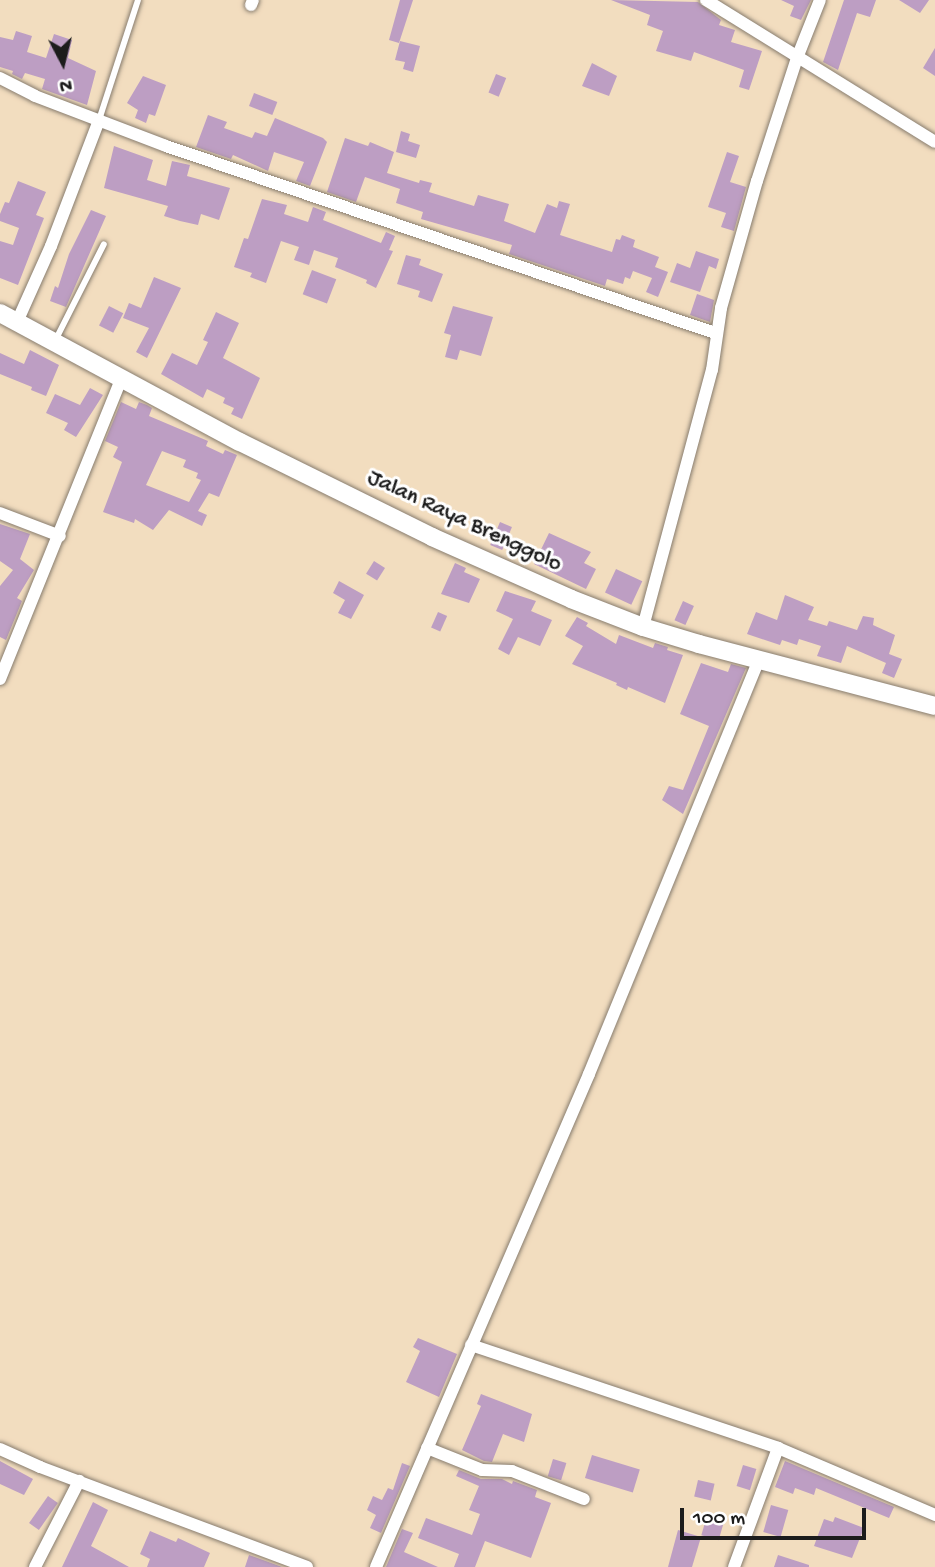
<!DOCTYPE html>
<html>
<head>
<meta charset="utf-8">
<style>
	body { margin:0 }
	#map { position:relative; width:935px; height:1567px; overflow:hidden; background:#f2ddbf; font-family:"Gochi Hand",sans-serif }
	div>[style] { position:absolute }
	.building>* { inset:0; background:#bd9ec3; transform-origin:0 0 }
	.roads { filter:drop-shadow(0 0 2px #877c6e) drop-shadow(0 0 2px #877c6e) }
	.service>* { height:6px; margin:-3px; padding:0 3px; transform-origin:3px; border-radius:3px; background:#fff }
	.minor>* { height:12px; margin:-6px; padding:0 6px; transform-origin:6px; border-radius:6px; background:#fff }
	.secondary>* { height:18px; margin:-9px; padding:0 9px; transform-origin:9px; border-radius:9px; background:#fff }
	span { translate:-50% -50%; white-space:nowrap; text-align:center; line-height:1.15; -webkit-text-stroke:6px #fff; paint-order:stroke }
	.street-label { font-size:23px; color:#1c1c1c }
	.north { position:absolute; left:28px; top:28px; width:70px; height:70px; -webkit-text-stroke:5px #fff; paint-order:stroke; rotate:173deg; font-size:19px; font-weight:700; line-height:28px; text-align:center; color:#1c1c1c }
	.north::after { content:''; display:block; margin:auto; width:24px; height:32px; background:#1c1c1c; clip-path:polygon(50% 0,100% 100%,50% 72%,0 100%) }
	.scale { position:absolute; left:680px; top:1508px; width:186px; height:32px; box-sizing:border-box; border:4px solid #1c1c1c; border-top:0; padding-left:9px; font-size:21px; line-height:24px; white-space:nowrap; color:#1c1c1c; -webkit-text-stroke:5px #fff; paint-order:stroke }
</style>
</head>
<body>
<div id="map">
	<div class="building">
		<div style="clip-path:polygon(400px 0,413px 0,399px 43px,389px 40px)"></div>
		<div style="clip-path:polygon(611px 0,698px 2px,721px 20px,719px 25px,735px 30px,731px 42px,762px 51px,749px 90px,739px 87px,744px 70px,694px 52px,691px 61px,656px 51px,663px 31px,647px 25px,650px 15px)"></div>
		<div style="clip-path:polygon(781px 0,811px 0,801px 20px,790px 16px,794px 6px)"></div>
		<div style="clip-path:polygon(844px 0,876px 0,870px 17px,857px 13px,838px 70px,823px 62px)"></div>
		<div style="clip-path:polygon(899px 0,929px 0,920px 13px)"></div>
		<div style="clip-path:polygon(16px 31px,32px 36px,27px 52px,46px 58px,54px 34px,72px 40px,68px 58px,96px 71px,87px 105px,42px 89px,45px 79px,25px 73px,22px 79px,12px 74px,13px 71px,0 67px,0 37px,13px 40px)"></div>
		<div style="clip-path:polygon(400px 41px,420px 46px,413px 72px,403px 69px,405px 62px,395px 60px)"></div>
		<div style="clip-path:polygon(935px 48px,935px 76px,923px 68px)"></div>
		<div style="clip-path:polygon(592px 63px,617px 76px,609px 96px,582px 86px)"></div>
		<div style="left:496px;top:74px;width:11px;height:20px;rotate:22deg"></div>
		<div style="clip-path:polygon(143px 76px,166px 85px,155px 116px,149px 114px,146px 123px,135px 118px,138px 110px,127px 103px)"></div>
		<div style="left:254px;top:93px;width:25px;height:14px;rotate:21deg"></div>
		<div style="clip-path:polygon(208px 115px,227px 122px,224px 128px,252px 138px,255px 132px,267px 136px,275px 118px,323px 138px,327px 142px,310px 186px,296px 181px,304px 162px,274px 152px,268px 171px,233px 155px,231px 159px,196px 147px)"></div>
		<div style="clip-path:polygon(401px 131px,410px 134px,408px 141px,420px 145px,416px 158px,396px 152px)"></div>
		<div style="clip-path:polygon(345px 138px,368px 146px,370px 142px,394px 152px,387px 173px,419px 183px,420px 180px,432px 183px,429px 192px,474px 206px,478px 195px,509px 204px,504px 221px,535px 233px,547px 204px,557px 208px,559px 201px,570px 204px,560px 235px,612px 252px,616px 239px,620px 240px,622px 235px,635px 240px,633px 247px,659px 257px,655px 267px,668px 272px,658px 297px,646px 292px,652px 278px,633px 271px,630px 279px,625px 277px,623px 284px,607px 279px,605px 286px,509px 254px,512px 245px,421px 219px,423px 212px,396px 203px,400px 189px,365px 177px,356px 202px,327px 192px)"></div>
		<div style="clip-path:polygon(114px 146px,153px 160px,147px 180px,166px 186px,172px 161px,190px 165px,187px 176px,230px 188px,219px 220px,201px 214px,198px 225px,180px 221px,164px 216px,168px 206px,104px 188px)"></div>
		<div style="clip-path:polygon(727px 152px,739px 156px,730px 182px,746px 187px,734px 231px,721px 227px,726px 213px,708px 207px)"></div>
		<div style="clip-path:polygon(18px 181px,46px 192px,36px 215px,44px 218px,18px 285px,0 278px,0 241px,13px 245px,19px 228px,0 221px,0 214px,5px 202px,9px 203px)"></div>
		<div style="clip-path:polygon(262px 199px,287px 205px,284px 214px,308px 222px,313px 207px,326px 212px,323px 220px,381px 243px,386px 232px,395px 236px,389px 250px,393px 251px,376px 288px,366px 283px,367px 280px,335px 267px,338px 258px,314px 250px,309px 265px,294px 260px,299px 247px,281px 241px,266px 283px,250px 277px,252px 273px,234px 267px,244px 238px,248px 239px)"></div>
		<div style="clip-path:polygon(91px 210px,106px 216px,66px 307px,50px 301px,55px 286px,58px 288px,69px 254px)"></div>
		<div style="clip-path:polygon(696px 251px,719px 259px,716px 269px,709px 266px,700px 292px,670px 282px,677px 263px,690px 268px)"></div>
		<div style="clip-path:polygon(406px 255px,421px 259px,419px 265px,443px 274px,432px 302px,418px 297px,420px 291px,397px 284px)"></div>
		<div style="left:312px;top:270px;width:26px;height:26px;rotate:21deg"></div>
		<div style="clip-path:polygon(154px 277px,181px 288px,147px 358px,136px 352px,149px 328px,123px 318px,129px 303px,141px 308px)"></div>
		<div style="clip-path:polygon(697px 294px,714px 300px,710px 322px,690px 315px)"></div>
		<div style="left:109px;top:306px;width:16px;height:22px;rotate:27deg"></div>
		<div style="clip-path:polygon(453px 306px,493px 317px,481px 356px,460px 350px,457px 360px,445px 357px,451px 335px,444px 333px)"></div>
		<div style="clip-path:polygon(216px 312px,239px 323px,223px 358px,260px 378px,242px 419px,231px 414px,234px 408px,223px 403px,225px 398px,207px 389px,203px 398px,161px 374px,172px 353px,197px 365px,208px 342px,203px 340px)"></div>
		<div style="clip-path:polygon(30px 350px,59px 365px,46px 396px,31px 390px,32px 387px,0 374px,0 353px,24px 364px)"></div>
		<div style="clip-path:polygon(90px 388px,103px 395px,76px 437px,64px 430px,68px 423px,46px 413px,55px 394px,80px 405px)"></div>
		<div style="clip-path:polygon(evenodd,121px 402px,136px 409px,139px 402px,147px 405px,152px 408px,149px 416px,208px 441px,206px 446px,223px 454px,225px 450px,237px 455px,219px 497px,209px 493px,198px 511px,207px 515px,202px 526px,169px 510px,153px 530px,135px 519px,134px 523px,103px 512px,122px 462px,113px 457px,118px 447px,105px 441px,121px 402px,162px 451px,186px 460px,183px 467px,198px 473px,196px 478px,201px 480px,189px 502px,146px 485px,162px 451px)"></div>
		<div style="left:500px;top:522px;width:13px;height:25px;rotate:23deg"></div>
		<div style="clip-path:polygon(0 524px,30px 534px,20px 559px,34px 570px,17px 598px,22px 601px,6px 640px,0 637px,0 586px,13px 570px,0 561px)"></div>
		<div style="clip-path:polygon(549px 533px,591px 552px,584px 563px,596px 569px,586px 589px,534px 564px)"></div>
		<div style="left:374px;top:561px;width:13px;height:15px;rotate:32deg"></div>
		<div style="clip-path:polygon(455px 563px,466px 568px,464px 572px,480px 579px,469px 603px,441px 594px)"></div>
		<div style="left:616px;top:569px;width:29px;height:26px;rotate:25deg"></div>
		<div style="clip-path:polygon(339px 581px,364px 595px,351px 619px,338px 613px,345px 600px,333px 593px)"></div>
		<div style="clip-path:polygon(505px 591px,536px 601px,531px 611px,552px 620px,540px 646px,518px 637px,509px 655px,498px 649px,513px 619px,496px 611px)"></div>
		<div style="clip-path:polygon(785px 595px,814px 607px,808px 620px,827px 626px,829px 621px,857px 630px,863px 616px,874px 618px,873px 625px,895px 635px,889px 654px,902px 659px,894px 678px,882px 673px,886px 663px,847px 646px,841px 663px,817px 656px,821px 646px,799px 639px,797px 645px,782px 640px,780px 645px,747px 634px,756px 612px,777px 620px)"></div>
		<div style="left:683px;top:601px;width:12px;height:21px;rotate:24deg"></div>
		<div style="left:438px;top:612px;width:10px;height:17px;rotate:24deg"></div>
		<div style="clip-path:polygon(577px 617px,588px 623px,586px 626px,616px 644px,619px 635px,653px 648px,655px 643px,668px 647px,667px 650px,683px 655px,665px 703px,628px 687px,627px 690px,616px 685px,617px 683px,572px 664px,583px 646px,565px 636px)"></div>
		<div style="clip-path:polygon(701px 663px,728px 672px,731px 664px,746px 668px,683px 814px,662px 800px,669px 786px,683px 790px,709px 726px,680px 714px)"></div>
		<div style="clip-path:polygon(418px 1338px,457px 1354px,439px 1397px,406px 1382px,420px 1351px,413px 1347px)"></div>
		<div style="clip-path:polygon(481px 1394px,532px 1414px,524px 1442px,503px 1434px,492px 1462px,484px 1461px,462px 1450px,481px 1406px,477px 1404px)"></div>
		<div style="left:592px;top:1455px;width:50px;height:24px;rotate:17deg"></div>
		<div style="left:553px;top:1459px;width:14px;height:18px;rotate:17deg"></div>
		<div style="clip-path:polygon(0 1461px,33px 1479px,24px 1495px,0 1484px)"></div>
		<div style="clip-path:polygon(785px 1461px,894px 1507px,889px 1518px,816px 1488px,814px 1495px,795px 1488px,793px 1494px,775px 1487px)"></div>
		<div style="clip-path:polygon(402px 1463px,410px 1466px,381px 1533px,370px 1528px,376px 1515px,367px 1510px,373px 1496px,382px 1500px,388px 1488px,393px 1490px)"></div>
		<div style="left:743px;top:1465px;width:14px;height:22px;rotate:17deg"></div>
		<div style="clip-path:polygon(459px 1470px,481px 1479px,502px 1479px,512px 1484px,513px 1481px,537px 1490px,535px 1497px,551px 1503px,531px 1558px,485px 1541px,475px 1567px,454px 1567px,459px 1554px,418px 1538px,426px 1518px,472px 1535px,480px 1514px,469px 1510px,479px 1486px,456px 1476px)"></div>
		<div style="left:698px;top:1480px;width:17px;height:17px;rotate:13deg"></div>
		<div style="left:48px;top:1496px;width:12px;height:33px;rotate:35deg"></div>
		<div style="clip-path:polygon(93px 1502px,108px 1510px,91px 1546px,129px 1567px,62px 1567px)"></div>
		<div style="left:771px;top:1505px;width:18px;height:28px;rotate:16deg"></div>
		<div style="clip-path:polygon(835px 1517px,864px 1528px,852px 1558px,814px 1546px,824px 1519px,833px 1522px)"></div>
		<div style="left:706px;top:1519px;width:18px;height:17px;rotate:16deg"></div>
		<div style="clip-path:polygon(402px 1529px,413px 1533px,404px 1552px,438px 1567px,386px 1567px)"></div>
		<div style="clip-path:polygon(678px 1530px,701px 1537px,692px 1567px,668px 1567px)"></div>
		<div style="clip-path:polygon(150px 1531px,176px 1542px,178px 1538px,210px 1553px,204px 1567px,147px 1567px,150px 1559px,140px 1554px)"></div>
		<div style="clip-path:polygon(249px 1555px,282px 1567px,245px 1567px)"></div>
		<div style="clip-path:polygon(778px 1555px,809px 1565px,809px 1567px,774px 1567px)"></div>
	</div>
	<div class="roads">
		<div class="service">
			<div style="left:99px;top:120px;width:126px;rotate:-72deg"></div>
			<div style="left:56px;top:339px;width:106px;rotate:-63.2deg"></div>
		</div>
		<div class="minor">
			<div style="left:706px;top:0;width:269px;rotate:31.8deg"></div>
			<div style="left:251px;top:5px;width:5px;rotate:-68deg"></div>
			<div style="left:0;top:78px;width:39px;rotate:27deg"></div>
			<div style="left:35px;top:96px;width:140px;rotate:20.9deg"></div>
			<div style="left:166px;top:146px;width:580px;rotate:18.81deg"></div>
			<div style="left:17px;top:322px;width:83px;rotate:-65.9deg"></div>
			<div style="left:51px;top:246px;width:135px;rotate:-69.1deg"></div>
			<div style="left:0;top:513px;width:64px;rotate:21deg"></div>
			<div style="left:643px;top:627px;width:266px;rotate:-75deg"></div>
			<div style="left:712px;top:370px;width:63px;rotate:-81.7deg"></div>
			<div style="left:721px;top:308px;width:132px;rotate:-74.2deg"></div>
			<div style="left:757px;top:181px;width:129px;rotate:-72deg"></div>
			<div style="left:797px;top:58px;width:62px;rotate:-68.4deg"></div>
			<div style="left:0;top:679px;width:323px;rotate:-68deg"></div>
			<div style="left:471px;top:1345px;width:324px;rotate:18.5deg"></div>
			<div style="left:778px;top:1448px;width:171px;rotate:23.1deg"></div>
			<div style="left:427px;top:1448px;width:59px;rotate:21.8deg"></div>
			<div style="left:482px;top:1470px;width:30px;rotate:2deg"></div>
			<div style="left:512px;top:1471px;width:77px;rotate:21.3deg"></div>
			<div style="left:0;top:1449px;width:44px;rotate:24.2deg"></div>
			<div style="left:40px;top:1467px;width:285px;rotate:20.5deg"></div>
			<div style="left:35px;top:1567px;width:97px;rotate:-62.9deg"></div>
			<div style="left:376px;top:1567px;width:537px;rotate:-66.63deg"></div>
			<div style="left:589px;top:1074px;width:446px;rotate:-67.7deg"></div>
			<div style="left:734px;top:1567px;width:127px;rotate:-69.7deg"></div>
		</div>
		<div class="secondary">
			<div style="left:0;top:313px;width:272px;rotate:28.3deg"></div>
			<div style="left:240px;top:442px;width:214px;rotate:26.3deg"></div>
			<div style="left:432px;top:537px;width:152px;rotate:24deg"></div>
			<div style="left:571px;top:599px;width:77px;rotate:21.3deg"></div>
			<div style="left:643px;top:627px;width:59px;rotate:16.9deg"></div>
			<div style="left:699px;top:644px;width:244px;rotate:14.7deg"></div>
		</div>
	</div>
	<div class="street-label">
		<span style="left:464px;top:522px;rotate:25deg">Jalan Raya Brenggolo</span>
	</div>
	<div class="north">N</div>
	<div class="scale">100 m</div>
</div>
</body>
</html>
